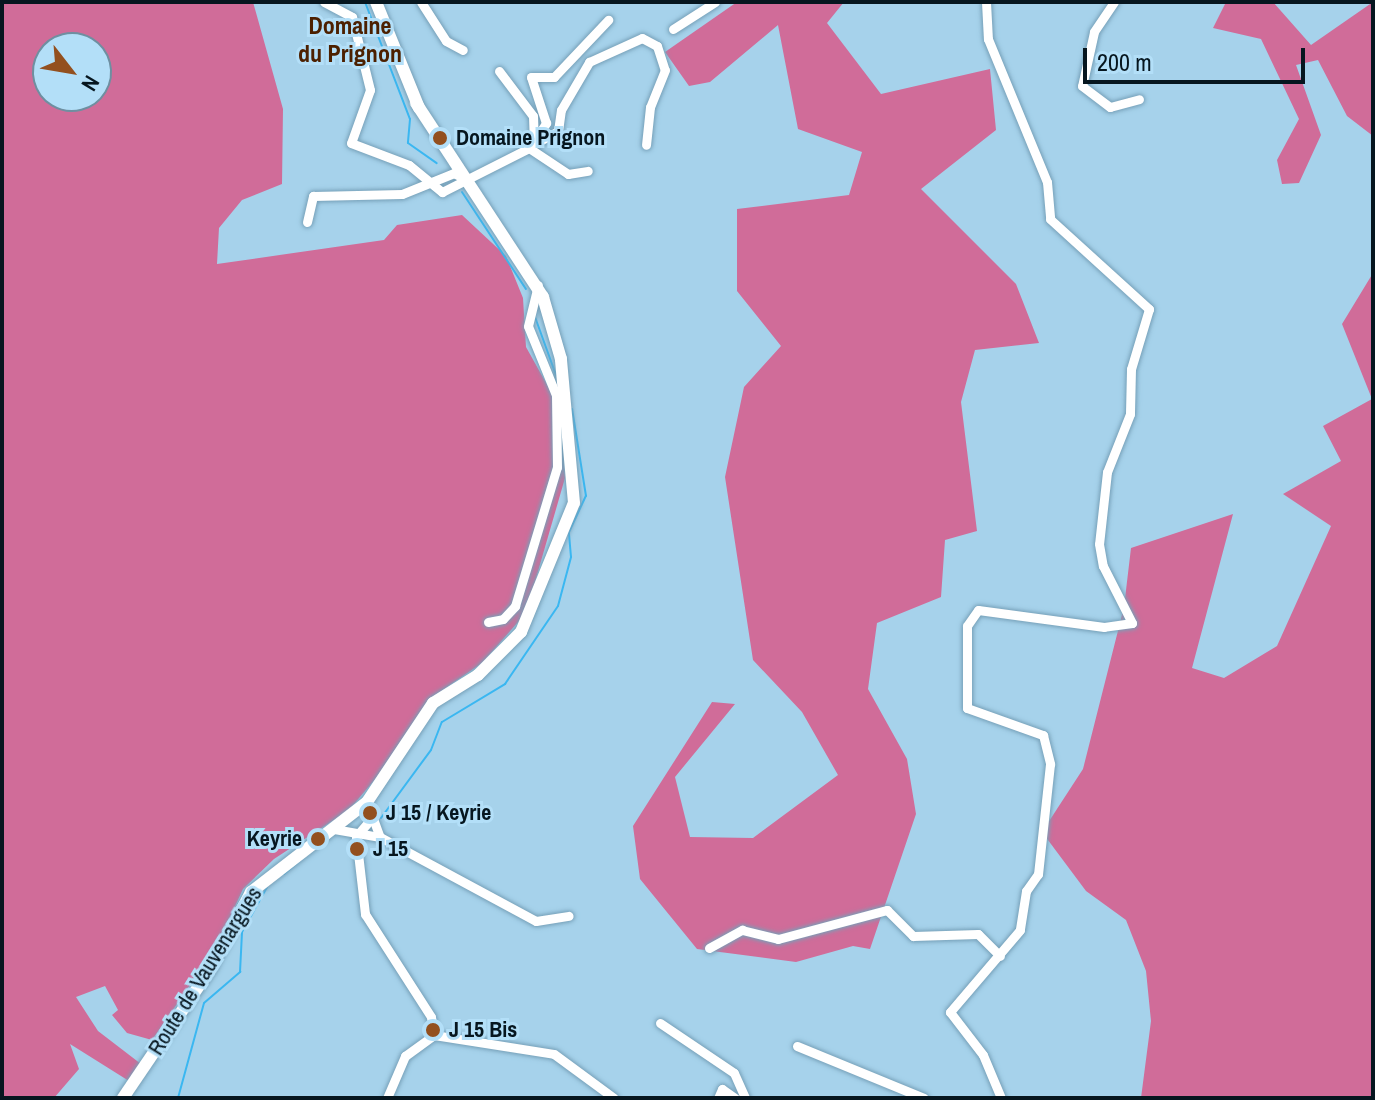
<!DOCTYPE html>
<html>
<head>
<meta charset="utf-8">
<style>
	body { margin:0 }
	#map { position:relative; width:1375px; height:1100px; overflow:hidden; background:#a6d2eb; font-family:"Archivo Narrow",sans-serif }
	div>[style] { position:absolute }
	.forest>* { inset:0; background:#d06c99 }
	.stream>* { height:2px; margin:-1px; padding:0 1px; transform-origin:1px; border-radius:1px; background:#3ab7f1 }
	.roads { filter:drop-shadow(0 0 2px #76a0b8) drop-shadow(0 0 2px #76a0b8) }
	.minor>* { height:9px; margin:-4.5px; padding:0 4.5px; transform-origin:4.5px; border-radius:4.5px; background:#fff }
	.secondary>* { height:12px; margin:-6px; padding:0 6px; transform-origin:6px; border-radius:6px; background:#fff }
	.dots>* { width:22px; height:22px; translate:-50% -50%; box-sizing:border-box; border:4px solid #b3dff8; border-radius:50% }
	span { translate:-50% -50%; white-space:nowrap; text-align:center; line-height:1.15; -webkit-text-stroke:6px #b3dff8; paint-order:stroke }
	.poi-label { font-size:22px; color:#06161f; font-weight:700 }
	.left { translate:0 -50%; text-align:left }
	.right { translate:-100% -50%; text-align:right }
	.street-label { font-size:22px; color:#06161f }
	.neighbourhood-label { font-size:24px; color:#4c2000; font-weight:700 }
	.frame { position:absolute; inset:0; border:4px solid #06161f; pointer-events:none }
	.north { position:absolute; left:32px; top:32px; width:80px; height:80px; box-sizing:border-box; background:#b3dff8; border:2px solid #6e8fa1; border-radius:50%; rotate:121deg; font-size:22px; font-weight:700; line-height:32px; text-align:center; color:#06161f }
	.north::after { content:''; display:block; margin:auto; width:28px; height:36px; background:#93501f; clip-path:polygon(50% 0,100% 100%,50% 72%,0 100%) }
	.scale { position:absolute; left:1083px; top:48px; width:222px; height:36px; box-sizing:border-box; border:4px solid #06161f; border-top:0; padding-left:10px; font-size:24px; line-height:28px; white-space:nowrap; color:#06161f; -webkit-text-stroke:6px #b3dff8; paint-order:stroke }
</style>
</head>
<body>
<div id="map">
	<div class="forest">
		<div style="clip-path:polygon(evenodd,2px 2px,253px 2px,283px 109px,282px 184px,242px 200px,219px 228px,217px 264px,384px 240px,397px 225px,462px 215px,506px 256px,523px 298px,526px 347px,559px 406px,565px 478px,526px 613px,482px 663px,428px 700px,393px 758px,349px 810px,274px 859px,243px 889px,216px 948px,152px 1040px,127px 1033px,112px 1015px,118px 1010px,105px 986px,76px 997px,98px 1031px,141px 1064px,129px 1081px,70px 1044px,79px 1069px,54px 1098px,2px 1098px,2px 2px,48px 48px,96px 48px,96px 96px,48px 96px,48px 48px)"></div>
		<div style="clip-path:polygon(737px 2px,844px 2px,827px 23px,881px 94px,990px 69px,996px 130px,921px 189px,1016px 284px,1039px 343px,975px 350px,961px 402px,977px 531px,945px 540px,941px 597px,877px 623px,868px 689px,907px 759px,916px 814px,870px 949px,853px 946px,796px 962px,697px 949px,640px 879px,633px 826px,712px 702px,735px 704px,675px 777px,690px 837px,753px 838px,838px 775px,802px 712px,753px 660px,725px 477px,744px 387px,781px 346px,737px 291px,737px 209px,849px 195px,862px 152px,798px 129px,778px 25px,710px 82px,689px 86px,665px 52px)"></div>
		<div style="clip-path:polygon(1226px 2px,1273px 2px,1311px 45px,1373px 2px,1373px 136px,1347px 116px,1318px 60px,1296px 65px,1321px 135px,1299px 183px,1282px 184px,1277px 160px,1299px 119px,1261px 39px,1213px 28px)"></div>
		<div style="clip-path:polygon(1373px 273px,1373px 1098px,1141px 1098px,1151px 1021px,1146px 971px,1126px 920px,1086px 891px,1042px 832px,1083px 769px,1124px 607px,1131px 548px,1233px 514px,1192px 668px,1224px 678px,1277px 646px,1331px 526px,1283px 494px,1341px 461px,1323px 426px,1372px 399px,1342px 324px)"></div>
	</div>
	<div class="stream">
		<div style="left:365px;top:2px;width:125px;rotate:69deg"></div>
		<div style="left:410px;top:119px;width:24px;rotate:95deg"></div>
		<div style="left:408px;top:143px;width:35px;rotate:35deg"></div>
		<div style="left:462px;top:192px;width:116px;rotate:56.6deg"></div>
		<div style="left:535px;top:317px;width:62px;rotate:70.1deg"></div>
		<div style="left:381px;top:818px;width:84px;rotate:-53.7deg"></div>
		<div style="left:431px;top:750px;width:30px;rotate:-69deg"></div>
		<div style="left:442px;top:722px;width:74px;rotate:-31.1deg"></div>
		<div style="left:505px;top:684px;width:94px;rotate:-55.8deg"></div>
		<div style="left:558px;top:606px;width:51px;rotate:-75.1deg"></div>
		<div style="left:571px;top:557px;width:25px;rotate:-95deg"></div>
		<div style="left:569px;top:532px;width:40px;rotate:-65deg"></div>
		<div style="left:586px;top:496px;width:88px;rotate:-99.1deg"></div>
		<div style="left:284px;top:874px;width:26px;rotate:-40deg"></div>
		<div style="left:178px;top:1098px;width:98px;rotate:-74.7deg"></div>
		<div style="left:204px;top:1003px;width:48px;rotate:-40.7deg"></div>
		<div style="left:240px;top:972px;width:40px;rotate:-87.1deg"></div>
		<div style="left:242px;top:932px;width:51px;rotate:-60.9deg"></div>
	</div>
	<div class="roads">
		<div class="minor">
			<div style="left:324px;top:2px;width:32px;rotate:28deg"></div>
			<div style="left:352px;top:17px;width:75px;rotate:76.1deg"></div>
			<div style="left:370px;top:90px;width:56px;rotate:109.7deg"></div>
			<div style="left:351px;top:143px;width:62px;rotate:20.8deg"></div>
			<div style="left:409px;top:165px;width:43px;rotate:39.3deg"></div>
			<div style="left:442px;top:192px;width:97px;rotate:-26.8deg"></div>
			<div style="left:421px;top:2px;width:46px;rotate:57.3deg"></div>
			<div style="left:446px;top:41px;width:19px;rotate:28deg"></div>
			<div style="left:986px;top:2px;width:37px;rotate:87deg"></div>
			<div style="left:988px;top:39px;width:155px;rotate:67.6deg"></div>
			<div style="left:1047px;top:182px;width:37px;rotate:85deg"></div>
			<div style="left:1050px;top:219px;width:134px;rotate:42.3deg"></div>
			<div style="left:1149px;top:309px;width:63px;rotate:106.7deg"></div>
			<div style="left:1131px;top:369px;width:45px;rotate:91.3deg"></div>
			<div style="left:1130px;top:414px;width:62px;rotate:111.6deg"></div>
			<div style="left:1107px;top:472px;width:72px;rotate:96.3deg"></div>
			<div style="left:1099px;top:544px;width:22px;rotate:80deg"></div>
			<div style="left:1103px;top:566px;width:64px;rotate:63deg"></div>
			<div style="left:1132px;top:623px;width:28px;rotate:172deg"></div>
			<div style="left:1104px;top:627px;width:127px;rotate:-172.3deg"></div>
			<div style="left:978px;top:610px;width:19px;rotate:125deg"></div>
			<div style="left:967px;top:626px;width:82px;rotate:90deg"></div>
			<div style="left:967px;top:708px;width:81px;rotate:19.6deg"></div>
			<div style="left:1043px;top:735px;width:30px;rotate:76deg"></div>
			<div style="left:1050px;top:764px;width:111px;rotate:96.2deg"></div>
			<div style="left:1038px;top:874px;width:21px;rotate:125deg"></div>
			<div style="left:1026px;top:891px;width:39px;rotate:99deg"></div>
			<div style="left:1020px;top:930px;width:108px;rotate:130.5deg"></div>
			<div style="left:950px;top:1012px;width:54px;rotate:52.5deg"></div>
			<div style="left:983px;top:1055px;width:47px;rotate:67.3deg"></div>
			<div style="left:1114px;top:2px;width:36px;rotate:124deg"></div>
			<div style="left:1094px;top:32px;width:55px;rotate:102.5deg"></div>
			<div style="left:1082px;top:86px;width:35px;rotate:37deg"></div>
			<div style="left:1110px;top:107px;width:30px;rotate:-15deg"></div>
			<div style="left:673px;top:29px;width:50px;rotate:-32.7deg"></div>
			<div style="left:499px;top:71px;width:56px;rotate:52.9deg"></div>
			<div style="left:533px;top:116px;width:28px;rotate:88deg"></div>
			<div style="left:534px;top:141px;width:22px;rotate:-56deg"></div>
			<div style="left:546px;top:123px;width:48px;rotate:-108.1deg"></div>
			<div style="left:531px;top:77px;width:23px"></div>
			<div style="left:554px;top:77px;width:79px;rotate:-46.5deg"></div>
			<div style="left:534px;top:144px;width:27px;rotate:-28deg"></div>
			<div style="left:558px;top:131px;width:21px;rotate:-82deg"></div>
			<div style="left:561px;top:110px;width:56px;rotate:-59.7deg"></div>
			<div style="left:589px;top:62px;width:58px;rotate:-24.4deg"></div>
			<div style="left:642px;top:38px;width:17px;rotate:28deg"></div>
			<div style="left:657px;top:46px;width:25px;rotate:72deg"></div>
			<div style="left:665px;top:70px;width:40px;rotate:112deg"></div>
			<div style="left:650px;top:107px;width:38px;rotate:96deg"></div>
			<div style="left:529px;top:148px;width:47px;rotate:33.7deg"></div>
			<div style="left:568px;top:174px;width:20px;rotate:-9deg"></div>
			<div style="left:307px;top:222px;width:27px;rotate:-77deg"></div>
			<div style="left:313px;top:196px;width:89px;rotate:-1.3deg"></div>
			<div style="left:402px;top:194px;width:56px;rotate:-22deg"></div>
			<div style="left:454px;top:173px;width:10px;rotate:29deg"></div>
			<div style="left:488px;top:622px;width:15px;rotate:-11deg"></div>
			<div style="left:503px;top:619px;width:18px;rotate:-47deg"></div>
			<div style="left:515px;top:606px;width:145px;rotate:-73.2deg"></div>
			<div style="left:557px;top:467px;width:72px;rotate:-90.8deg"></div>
			<div style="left:556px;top:395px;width:74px;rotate:-112.1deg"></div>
			<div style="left:528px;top:326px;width:42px;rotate:-76.3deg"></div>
			<div style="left:367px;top:802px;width:37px;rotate:70deg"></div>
			<div style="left:371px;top:819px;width:23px;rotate:131deg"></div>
			<div style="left:356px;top:836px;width:79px;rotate:83.4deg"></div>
			<div style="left:365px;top:914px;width:122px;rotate:57.3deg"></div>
			<div style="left:431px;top:1017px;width:18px;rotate:81deg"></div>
			<div style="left:334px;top:829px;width:47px;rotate:9.9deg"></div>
			<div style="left:380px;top:837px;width:177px;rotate:28.3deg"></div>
			<div style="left:536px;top:921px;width:33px;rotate:-9deg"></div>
			<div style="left:709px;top:948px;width:38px;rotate:-29deg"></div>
			<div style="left:742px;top:930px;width:37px;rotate:14deg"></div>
			<div style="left:778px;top:939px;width:113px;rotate:-14.9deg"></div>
			<div style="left:887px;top:910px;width:37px;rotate:45deg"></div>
			<div style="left:913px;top:936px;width:65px;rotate:-1.8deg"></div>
			<div style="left:978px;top:934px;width:31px;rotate:45deg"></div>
			<div style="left:660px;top:1023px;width:89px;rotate:34deg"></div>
			<div style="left:734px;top:1073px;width:27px;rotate:66deg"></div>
			<div style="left:434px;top:1035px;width:121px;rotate:9deg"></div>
			<div style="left:554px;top:1054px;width:74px;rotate:36.3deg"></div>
			<div style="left:797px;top:1046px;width:137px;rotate:22.3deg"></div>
			<div style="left:387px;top:1098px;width:46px;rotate:-66.8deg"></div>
			<div style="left:405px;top:1056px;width:36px;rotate:-36deg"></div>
			<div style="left:718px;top:1098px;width:10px;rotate:-66deg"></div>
			<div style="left:722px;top:1089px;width:16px;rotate:35deg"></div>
		</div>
		<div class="secondary">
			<div style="left:376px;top:2px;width:114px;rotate:67.9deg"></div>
			<div style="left:123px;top:1098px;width:157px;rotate:-55.9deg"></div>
			<div style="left:211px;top:968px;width:86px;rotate:-62.2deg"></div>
			<div style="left:251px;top:892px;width:147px;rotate:-37.8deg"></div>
			<div style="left:367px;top:802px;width:119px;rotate:-56.3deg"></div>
			<div style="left:433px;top:703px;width:53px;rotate:-31.9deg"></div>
			<div style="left:478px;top:675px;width:61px;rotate:-45deg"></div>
			<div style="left:521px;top:632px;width:139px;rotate:-67.7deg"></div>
			<div style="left:574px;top:503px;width:145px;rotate:-95.2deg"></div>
			<div style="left:561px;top:359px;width:65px;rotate:-106.2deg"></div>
			<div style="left:543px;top:297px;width:232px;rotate:-123.2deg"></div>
		</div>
	</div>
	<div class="dots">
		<div style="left:440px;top:138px;background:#93501f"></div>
		<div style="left:370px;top:813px;background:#93501f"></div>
		<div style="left:318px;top:839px;background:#93501f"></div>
		<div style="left:357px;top:849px;background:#93501f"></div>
		<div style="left:433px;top:1030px;background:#93501f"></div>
	</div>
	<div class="poi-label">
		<span class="left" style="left:456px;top:138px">Domaine Prignon</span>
		<span class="left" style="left:386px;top:813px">J 15 / Keyrie</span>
		<span class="right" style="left:302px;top:839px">Keyrie</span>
		<span class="left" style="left:373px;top:849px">J 15</span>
		<span class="left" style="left:449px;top:1030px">J 15 Bis</span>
	</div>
	<div class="street-label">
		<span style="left:205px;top:971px;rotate:-58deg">Route de Vauvenargues</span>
	</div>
	<div class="neighbourhood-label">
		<span style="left:350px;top:40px">Domaine<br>du Prignon</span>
	</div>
	<div class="frame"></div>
	<div class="north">N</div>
	<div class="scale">200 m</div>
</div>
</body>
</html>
